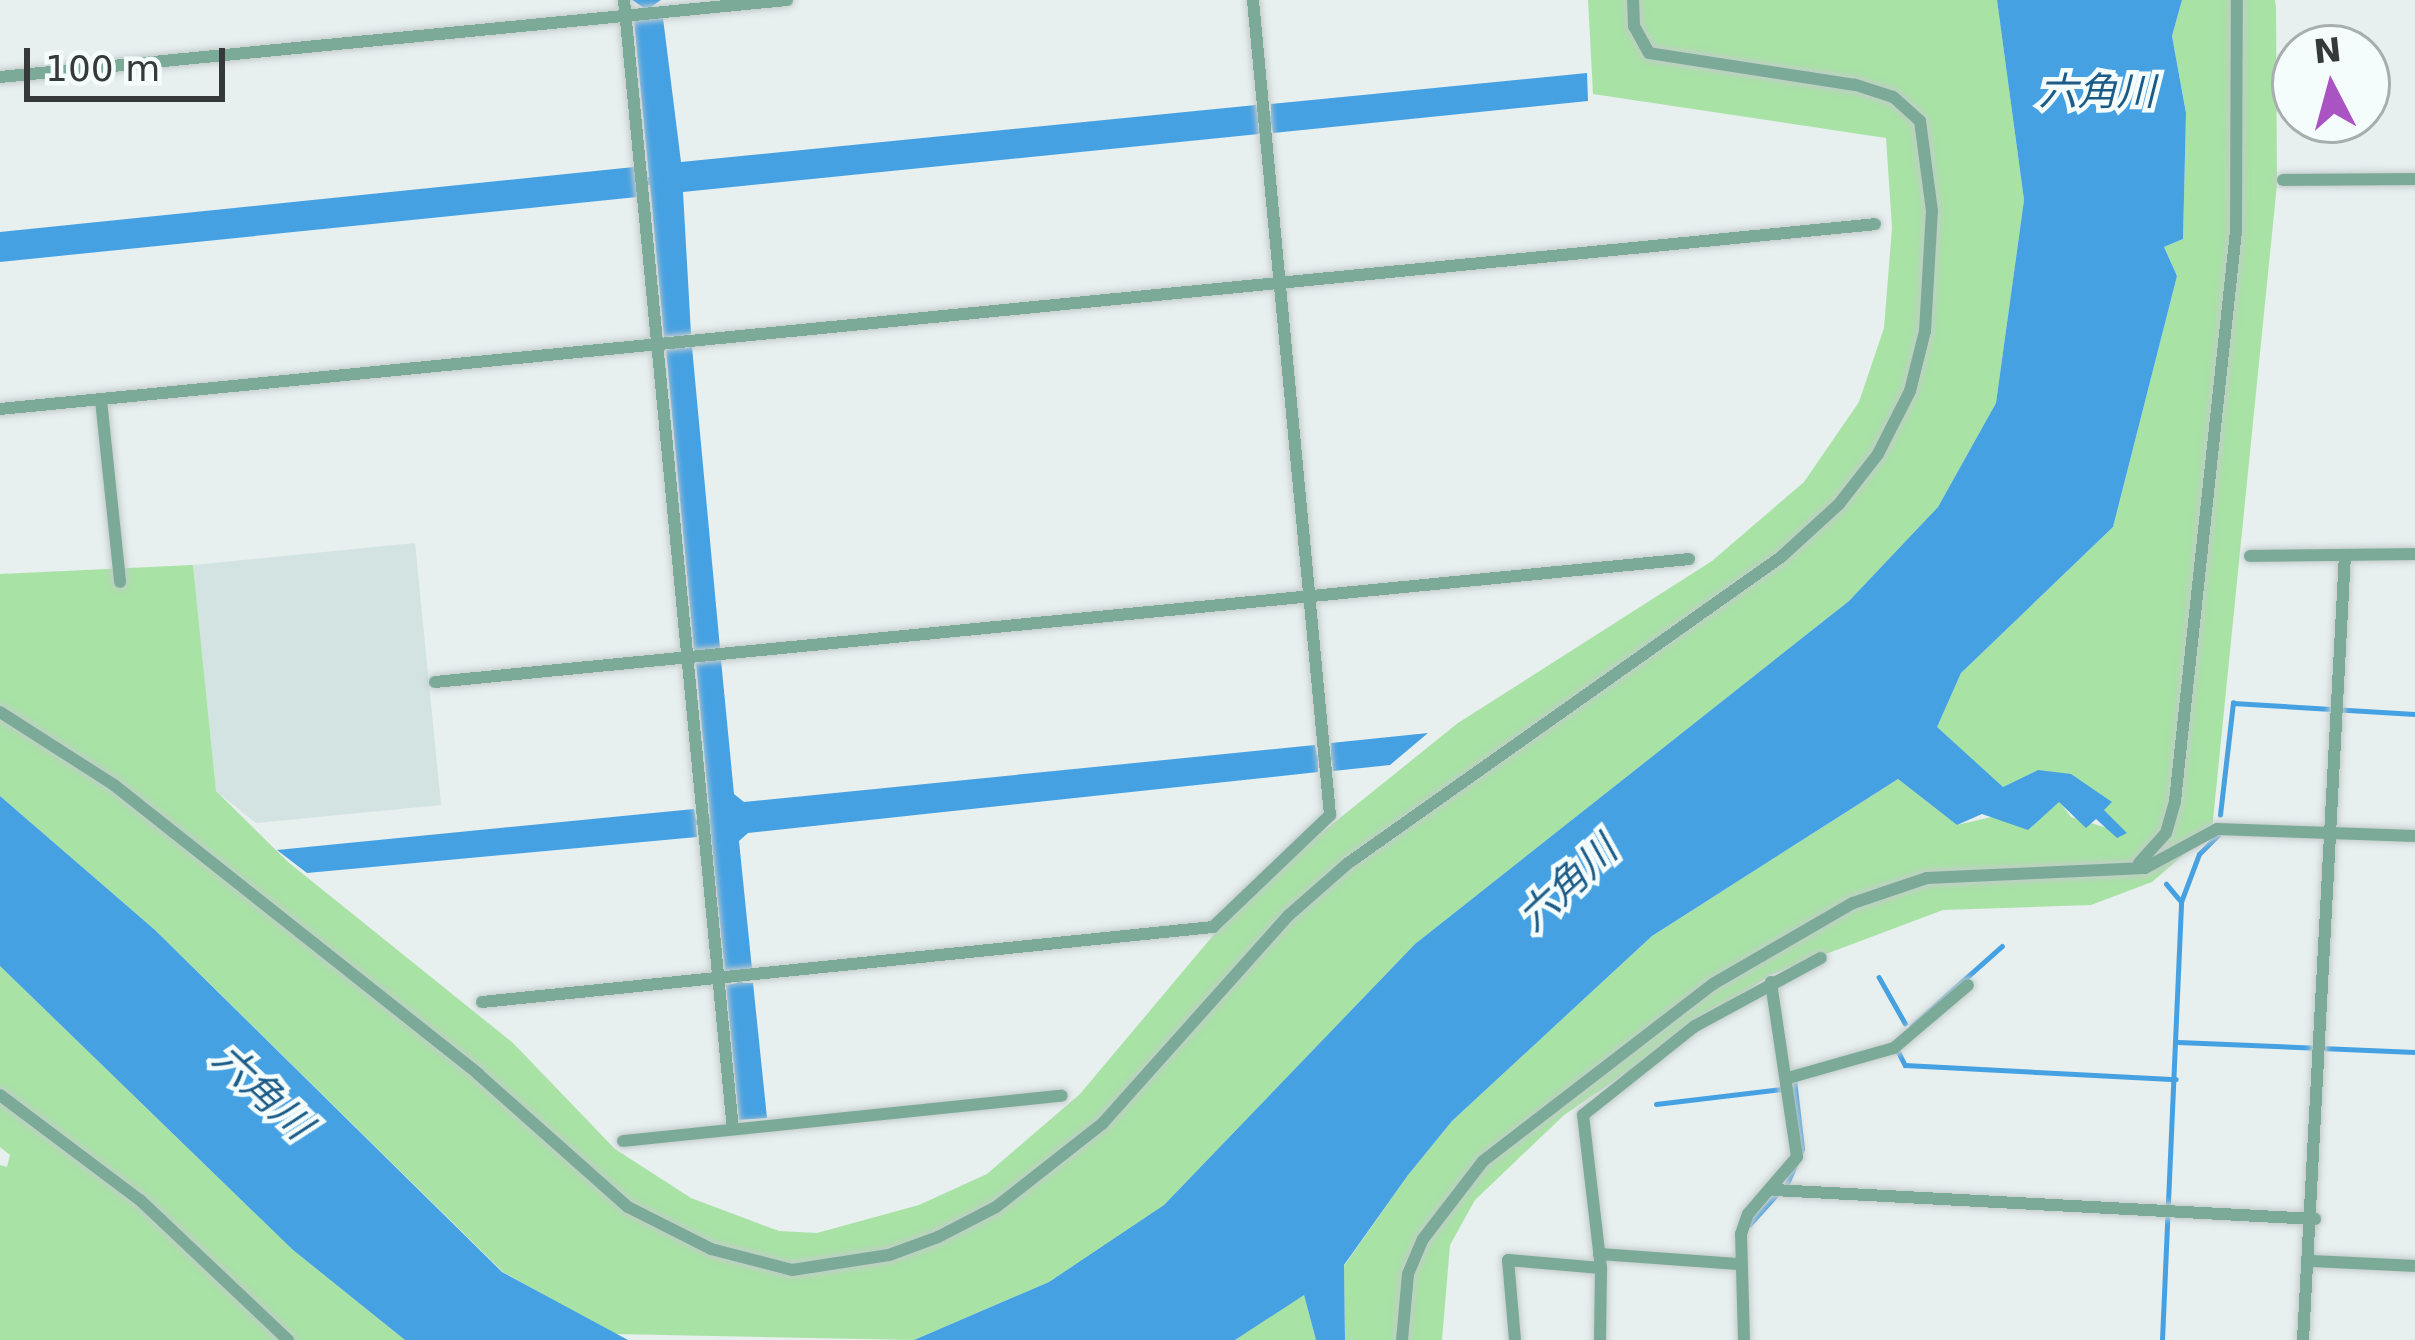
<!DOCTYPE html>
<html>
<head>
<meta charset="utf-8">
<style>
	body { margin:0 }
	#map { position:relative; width:2415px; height:1340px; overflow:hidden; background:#e7efef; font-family:"DejaVu Sans","Noto Sans JP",sans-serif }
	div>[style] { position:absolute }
	.built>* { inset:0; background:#d2e3e2 }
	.green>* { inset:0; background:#a8e2a5 }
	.water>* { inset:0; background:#46a1e2 }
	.stream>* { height:4.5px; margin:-2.25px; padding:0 2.25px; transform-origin:2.25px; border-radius:2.25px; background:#46a1e2 }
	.roads { filter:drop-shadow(0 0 3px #c4cbcb) drop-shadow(0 0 3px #c4cbcb) }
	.minor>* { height:12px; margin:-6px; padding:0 6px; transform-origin:6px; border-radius:6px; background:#7bab98 }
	span { translate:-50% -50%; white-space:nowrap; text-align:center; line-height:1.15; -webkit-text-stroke:9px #f4fcfc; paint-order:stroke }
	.water-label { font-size:39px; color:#1b5b87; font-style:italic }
	.north { position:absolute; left:2271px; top:24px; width:120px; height:120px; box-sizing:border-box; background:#f4fcfc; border:3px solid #a8aeae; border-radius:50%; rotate:354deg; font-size:33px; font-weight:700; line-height:48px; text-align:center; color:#363939 }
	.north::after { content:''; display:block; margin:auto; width:42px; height:54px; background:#a954c2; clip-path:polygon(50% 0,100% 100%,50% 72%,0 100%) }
	.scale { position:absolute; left:24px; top:48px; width:201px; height:54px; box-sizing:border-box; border:6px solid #363939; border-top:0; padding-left:15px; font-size:36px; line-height:42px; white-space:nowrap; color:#363939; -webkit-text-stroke:9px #f4fcfc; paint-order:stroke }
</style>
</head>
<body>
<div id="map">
	<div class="built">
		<div style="clip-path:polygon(415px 543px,441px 805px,256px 823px,216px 791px,193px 565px)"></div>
	</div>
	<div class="green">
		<div style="clip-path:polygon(1588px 0,1997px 0,2024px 200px,1996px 403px,1938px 507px,1849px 601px,1415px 944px,1164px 1205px,1049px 1282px,914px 1340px,614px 1334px,503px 1272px,155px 930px,0 796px,0 574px,193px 565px,216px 791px,288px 862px,513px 1043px,615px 1149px,691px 1198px,779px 1231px,817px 1233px,919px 1205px,987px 1174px,1080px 1094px,1253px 888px,1458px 723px,1712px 561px,1804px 482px,1859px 402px,1884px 328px,1892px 228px,1886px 138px,1593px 94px)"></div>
		<div style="clip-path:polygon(2182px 0,2275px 0,2276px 8px,2277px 184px,2212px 830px,2152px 882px,2091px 905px,1943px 910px,1770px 975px,1564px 1115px,1475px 1200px,1450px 1245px,1442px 1340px,1345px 1340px,1344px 1266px,1408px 1175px,1452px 1121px,1652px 936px,1898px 779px,1957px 825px,2059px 801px,2071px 817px,2127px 834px,2103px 809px,2111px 803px,2038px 770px,2003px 787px,1936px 728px,1961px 673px,2113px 527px,2177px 276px,2164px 247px,2183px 239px,2186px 112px,2172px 36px)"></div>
		<div style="clip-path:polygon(0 966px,293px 1250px,405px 1340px,0 1340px,0 1165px,7px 1167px,10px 1155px,0 1147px)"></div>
		<div style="clip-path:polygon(1304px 1295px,1316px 1340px,1235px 1340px,1298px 1296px)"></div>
	</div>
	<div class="water">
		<div style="clip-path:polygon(632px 0,661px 0,651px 7px,652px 18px,663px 18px,681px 162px,1256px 105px,1258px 117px,1271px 116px,1271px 104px,1587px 73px,1588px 101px,1273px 133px,1271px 122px,1258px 123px,1259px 134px,683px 192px,691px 334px,681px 336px,683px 348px,692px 347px,720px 648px,710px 649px,711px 660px,721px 660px,734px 794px,744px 802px,1315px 745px,1317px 756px,1331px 754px,1331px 743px,1428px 733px,1390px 765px,1333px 771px,1332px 760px,1318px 761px,1318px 772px,748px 833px,739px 841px,752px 969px,741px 971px,743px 983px,753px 983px,767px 1118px,739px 1120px,726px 985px,737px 983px,735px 971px,725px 972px,710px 824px,696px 825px,697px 837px,307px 873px,277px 850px,694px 809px,696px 820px,710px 818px,696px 663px,706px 661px,705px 650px,694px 650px,666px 350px,676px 348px,675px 336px,664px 337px,650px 185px,637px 186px,637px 197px,0 262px,0 232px,634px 167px,636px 179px,649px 177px,634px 21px,644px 19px,644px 8px)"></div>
		<div style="clip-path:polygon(1997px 0,2182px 0,2172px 36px,2186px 113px,2183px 239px,2164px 247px,2177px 276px,2113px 527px,1961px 673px,1937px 727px,2003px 787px,2038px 770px,2071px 774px,2112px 802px,2104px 810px,2127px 833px,2117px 838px,2096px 819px,2086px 828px,2059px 802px,2028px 830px,1982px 814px,1957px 825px,1898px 779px,1652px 936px,1452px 1121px,1408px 1175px,1344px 1265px,1345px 1340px,1316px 1340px,1304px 1295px,1235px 1340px,914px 1340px,1049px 1282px,1164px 1205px,1415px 944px,1849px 601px,1938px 507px,1996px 403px,2024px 200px)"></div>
		<div style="clip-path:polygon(0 796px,155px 930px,502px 1272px,628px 1340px,405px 1340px,293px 1250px,0 966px)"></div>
	</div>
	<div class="stream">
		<div style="left:2220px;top:815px;width:113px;rotate:-83.4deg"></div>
		<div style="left:2233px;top:703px;width:182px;rotate:3.5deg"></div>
		<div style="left:2181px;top:902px;width:51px;rotate:-69.4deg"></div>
		<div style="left:2199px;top:854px;width:27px;rotate:-45deg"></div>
		<div style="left:1879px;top:977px;width:53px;rotate:60.5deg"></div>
		<div style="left:1912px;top:1026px;width:120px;rotate:-41.6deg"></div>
		<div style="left:2178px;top:1042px;width:237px;rotate:2.4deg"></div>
		<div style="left:1897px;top:1049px;width:18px;rotate:63deg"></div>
		<div style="left:1905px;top:1065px;width:271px;rotate:3deg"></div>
		<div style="left:1656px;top:1104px;width:126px;rotate:-6.8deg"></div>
		<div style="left:1786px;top:1186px;width:40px;rotate:-66.6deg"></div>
		<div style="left:1802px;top:1149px;width:69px;rotate:-96.6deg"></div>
		<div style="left:1749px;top:1225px;width:42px;rotate:-47.9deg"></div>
		<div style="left:2162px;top:1340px;width:438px;rotate:-87.5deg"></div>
		<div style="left:2181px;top:902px;width:23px;rotate:-130deg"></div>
	</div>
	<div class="roads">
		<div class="minor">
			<div style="left:624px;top:0;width:1134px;rotate:84.49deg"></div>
			<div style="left:0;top:77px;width:791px;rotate:-5.59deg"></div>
			<div style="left:2283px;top:180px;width:132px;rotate:-0.4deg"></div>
			<div style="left:101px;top:400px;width:183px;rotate:84deg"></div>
			<div style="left:0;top:409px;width:1884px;rotate:-5.63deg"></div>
			<div style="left:2250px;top:556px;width:165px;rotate:-0.7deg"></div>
			<div style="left:435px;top:682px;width:1260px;rotate:-5.6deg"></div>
			<div style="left:0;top:712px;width:135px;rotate:32.6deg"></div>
			<div style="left:114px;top:785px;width:465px;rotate:38.4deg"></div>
			<div style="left:478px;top:1074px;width:200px;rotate:41.6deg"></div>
			<div style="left:628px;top:1207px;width:93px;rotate:26.8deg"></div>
			<div style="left:711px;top:1249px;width:84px;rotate:14.5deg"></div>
			<div style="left:792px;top:1270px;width:98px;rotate:-8.8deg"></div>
			<div style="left:889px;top:1255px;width:52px;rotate:-20.2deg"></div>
			<div style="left:938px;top:1237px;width:65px;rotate:-27.3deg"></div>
			<div style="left:996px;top:1207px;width:135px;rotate:-38.1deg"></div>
			<div style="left:1102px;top:1124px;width:280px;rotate:-48.2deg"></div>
			<div style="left:1289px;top:915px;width:77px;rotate:-41.3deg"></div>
			<div style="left:1347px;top:864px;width:532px;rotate:-35.27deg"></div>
			<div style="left:1781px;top:557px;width:79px;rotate:-42.4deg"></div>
			<div style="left:1839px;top:504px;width:63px;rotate:-52deg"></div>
			<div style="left:1878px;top:454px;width:71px;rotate:-63.1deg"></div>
			<div style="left:1910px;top:391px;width:62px;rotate:-76deg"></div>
			<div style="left:1925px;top:331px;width:120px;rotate:-86.7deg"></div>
			<div style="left:1932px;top:211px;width:91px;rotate:-97.6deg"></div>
			<div style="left:1920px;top:121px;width:36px;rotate:-138deg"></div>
			<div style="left:1893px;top:97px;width:40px;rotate:-162deg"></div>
			<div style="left:1855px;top:85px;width:208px;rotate:-171.2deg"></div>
			<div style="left:1649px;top:53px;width:31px;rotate:-119deg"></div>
			<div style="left:1634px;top:26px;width:26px;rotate:-92deg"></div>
			<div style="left:2139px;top:863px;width:40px;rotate:-48deg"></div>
			<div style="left:2166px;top:833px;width:33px;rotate:-74deg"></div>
			<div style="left:2175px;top:801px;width:573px;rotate:-83.89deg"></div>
			<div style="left:2236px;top:231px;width:231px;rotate:-89.8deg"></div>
			<div style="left:482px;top:1002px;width:735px;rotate:-5.86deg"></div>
			<div style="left:1213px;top:927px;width:162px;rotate:-43.7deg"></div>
			<div style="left:1330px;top:815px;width:819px;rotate:-95.4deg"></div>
			<div style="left:1788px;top:1078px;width:110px;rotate:-15.8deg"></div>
			<div style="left:1894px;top:1048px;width:97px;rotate:-40.4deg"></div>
			<div style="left:0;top:1095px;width:175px;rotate:36.9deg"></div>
			<div style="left:140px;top:1200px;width:204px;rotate:43.4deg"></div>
			<div style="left:623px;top:1141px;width:441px;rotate:-5.9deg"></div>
			<div style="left:1774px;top:1190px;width:542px;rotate:3.07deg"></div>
			<div style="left:1599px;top:1254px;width:140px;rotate:4.1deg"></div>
			<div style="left:2313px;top:1261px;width:102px;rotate:2.8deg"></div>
			<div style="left:1402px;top:1340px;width:66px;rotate:-84.8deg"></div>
			<div style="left:1408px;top:1274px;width:38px;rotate:-67deg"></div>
			<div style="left:1423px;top:1239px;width:98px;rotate:-52.4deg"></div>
			<div style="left:1483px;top:1161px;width:290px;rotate:-37.6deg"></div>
			<div style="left:1713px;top:984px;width:162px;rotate:-30.1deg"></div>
			<div style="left:1853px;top:903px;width:78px;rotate:-18.7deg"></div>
			<div style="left:1927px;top:878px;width:218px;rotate:-2.6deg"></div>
			<div style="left:2145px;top:868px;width:82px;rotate:-28.4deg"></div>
			<div style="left:2217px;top:829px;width:198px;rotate:2deg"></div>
			<div style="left:1515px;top:1340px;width:80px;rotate:-95deg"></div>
			<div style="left:1508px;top:1260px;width:93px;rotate:4.9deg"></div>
			<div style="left:1600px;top:1340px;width:72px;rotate:-89.2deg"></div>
			<div style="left:1601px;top:1268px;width:154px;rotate:-96.7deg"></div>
			<div style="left:1583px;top:1115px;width:143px;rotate:-38.5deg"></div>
			<div style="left:1695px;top:1026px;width:143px;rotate:-28.4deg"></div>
			<div style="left:1744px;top:1340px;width:106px;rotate:-91.6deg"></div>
			<div style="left:1741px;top:1234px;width:21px;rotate:-71deg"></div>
			<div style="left:1748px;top:1214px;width:75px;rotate:-49.3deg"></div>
			<div style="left:1797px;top:1157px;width:177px;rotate:-98.5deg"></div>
			<div style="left:2303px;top:1340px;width:786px;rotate:-86.94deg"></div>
		</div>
	</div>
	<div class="water-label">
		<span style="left:2097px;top:92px">六角川</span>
		<span style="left:1568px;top:884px;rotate:-43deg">六角川</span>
		<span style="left:262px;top:1092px;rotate:43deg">六角川</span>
	</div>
	<div class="north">N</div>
	<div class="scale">100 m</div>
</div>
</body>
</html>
